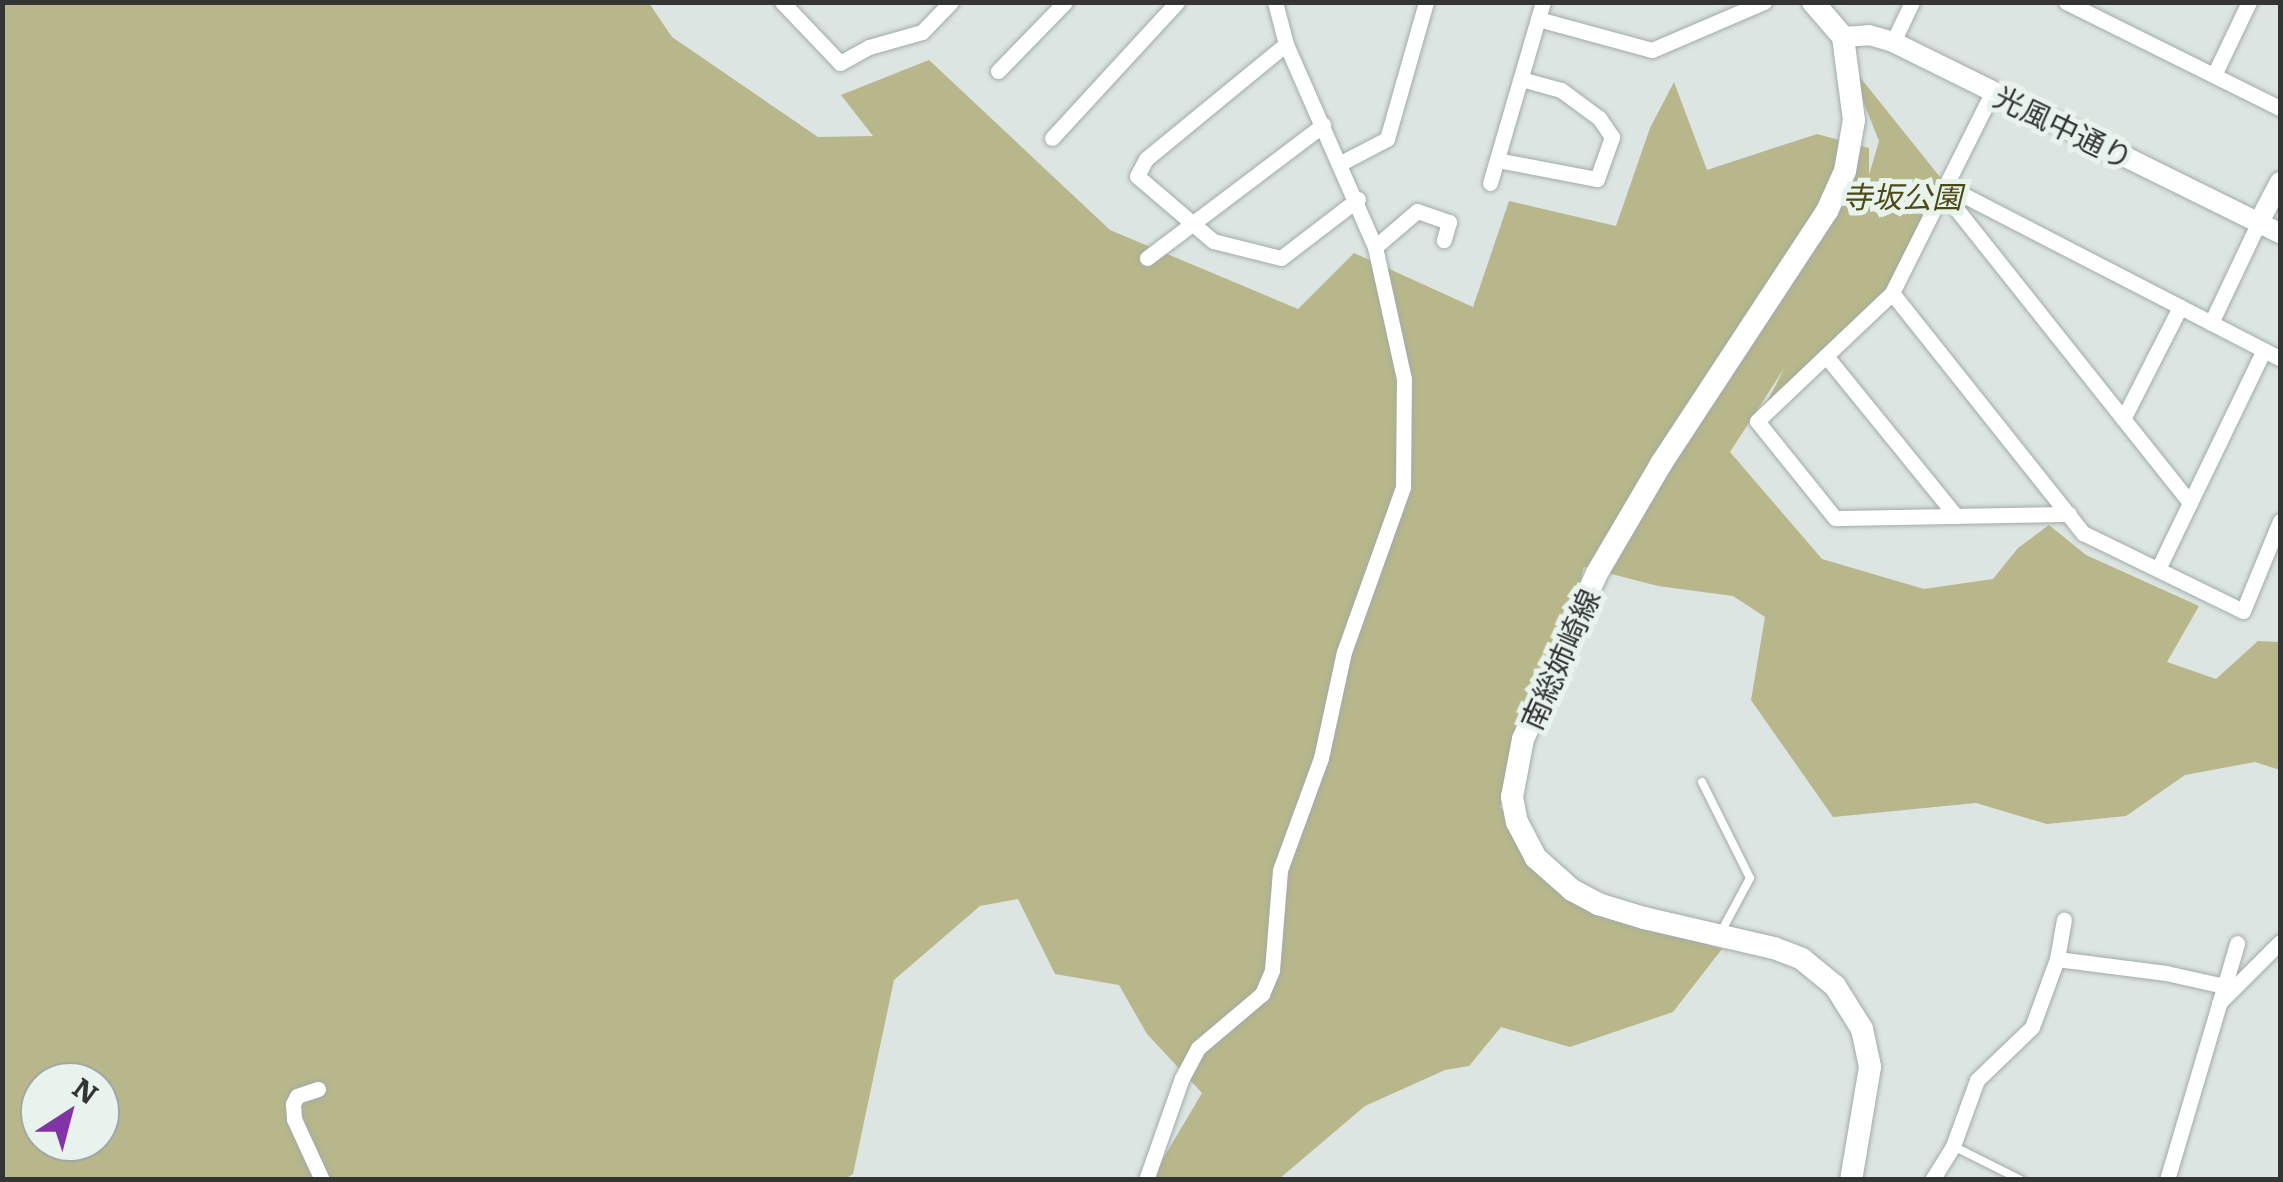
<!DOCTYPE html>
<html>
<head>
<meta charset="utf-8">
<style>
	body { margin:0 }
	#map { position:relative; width:2283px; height:1182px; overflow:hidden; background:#dce5e1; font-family:Literata,"Noto Sans JP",serif }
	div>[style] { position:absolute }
	.green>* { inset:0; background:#b7b78b }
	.roads { filter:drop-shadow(0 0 2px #a2aba7) drop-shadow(0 0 2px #a2aba7) }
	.service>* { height:8px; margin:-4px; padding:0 4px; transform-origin:4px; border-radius:4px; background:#fff }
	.minor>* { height:15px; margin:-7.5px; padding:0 7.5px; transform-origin:7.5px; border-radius:7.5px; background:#fff }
	.tertiary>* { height:20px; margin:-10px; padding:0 10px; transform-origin:10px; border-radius:10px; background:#fff }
	.secondary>* { height:22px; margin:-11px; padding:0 11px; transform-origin:11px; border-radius:11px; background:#fff }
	span { translate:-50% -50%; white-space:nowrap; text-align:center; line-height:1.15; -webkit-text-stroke:10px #e9f3ee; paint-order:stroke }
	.street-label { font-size:30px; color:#323534 }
	.park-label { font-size:30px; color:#4d4a15; font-style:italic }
	.frame { position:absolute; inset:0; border:5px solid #323534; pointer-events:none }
	.north { position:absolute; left:20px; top:1062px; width:100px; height:100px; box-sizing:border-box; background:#e9f3ee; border:2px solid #a0a7a4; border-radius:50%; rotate:36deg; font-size:28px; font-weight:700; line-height:40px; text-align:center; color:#323534 }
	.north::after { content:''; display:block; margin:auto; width:35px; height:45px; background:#8134a5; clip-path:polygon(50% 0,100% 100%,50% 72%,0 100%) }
</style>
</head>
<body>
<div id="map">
	<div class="green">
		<div style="clip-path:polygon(evenodd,2px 3px,649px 3px,672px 37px,818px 137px,873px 136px,841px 95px,929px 60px,1110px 230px,1298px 309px,1354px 253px,1473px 307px,1509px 201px,1616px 226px,1650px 128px,1674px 82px,1707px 170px,1817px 134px,1869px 148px,1869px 175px,1879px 141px,1847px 61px,1948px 187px,1892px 293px,1757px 421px,1785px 367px,1730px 452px,1822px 559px,1924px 589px,1993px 579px,2018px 548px,2049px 525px,2086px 555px,2199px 606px,2167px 662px,2216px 679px,2258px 641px,2280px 642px,2280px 770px,2255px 762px,2185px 775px,2126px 816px,2047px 824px,1976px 803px,1833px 817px,1751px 700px,1765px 617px,1733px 596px,1658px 586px,1584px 567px,1566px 636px,1500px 807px,1586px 906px,1722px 949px,1673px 1012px,1570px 1047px,1501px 1027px,1469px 1066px,1445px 1070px,1365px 1106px,1279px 1179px,1151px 1179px,1202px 1093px,1147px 1034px,1119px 985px,1055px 974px,1018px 899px,980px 906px,894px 980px,853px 1174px,845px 1179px,3px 1179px,2px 3px,40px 1082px,100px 1082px,100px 1142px,40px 1142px,40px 1082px)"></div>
	</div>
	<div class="roads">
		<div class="service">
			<div style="left:1702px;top:782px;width:107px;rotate:63.4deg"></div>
			<div style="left:1750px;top:878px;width:64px;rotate:118.2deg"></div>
			<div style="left:1953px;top:1146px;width:76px;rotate:26.6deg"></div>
		</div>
		<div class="minor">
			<div style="left:782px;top:2px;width:84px;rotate:46.4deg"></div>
			<div style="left:840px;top:63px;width:33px;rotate:-29deg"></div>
			<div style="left:869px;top:47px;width:55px;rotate:-15.8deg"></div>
			<div style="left:922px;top:32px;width:42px;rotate:-46deg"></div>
			<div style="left:2066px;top:2px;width:239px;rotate:26.4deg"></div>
			<div style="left:1538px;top:19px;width:118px;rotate:15.2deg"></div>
			<div style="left:1652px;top:50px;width:122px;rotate:-23.2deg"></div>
			<div style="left:1893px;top:42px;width:44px;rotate:-64.6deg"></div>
			<div style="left:1286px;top:44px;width:181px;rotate:140.6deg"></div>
			<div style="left:1146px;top:159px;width:19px;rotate:118deg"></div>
			<div style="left:1137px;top:176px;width:100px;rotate:40.5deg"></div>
			<div style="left:1213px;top:241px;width:70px;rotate:14deg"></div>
			<div style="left:1281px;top:258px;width:97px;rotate:-37.5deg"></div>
			<div style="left:998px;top:71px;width:96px;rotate:-45.8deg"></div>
			<div style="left:2214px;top:75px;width:81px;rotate:-64.4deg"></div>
			<div style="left:1993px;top:91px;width:226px;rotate:116.6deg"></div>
			<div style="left:1892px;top:293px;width:186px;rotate:136.5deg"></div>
			<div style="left:1757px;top:421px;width:124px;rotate:51.2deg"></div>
			<div style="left:1835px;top:518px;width:234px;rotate:-1deg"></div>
			<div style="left:1052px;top:138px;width:185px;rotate:-47.4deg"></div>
			<div style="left:1497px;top:160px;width:102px;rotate:10.8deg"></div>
			<div style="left:1597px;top:179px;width:45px;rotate:-70.3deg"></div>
			<div style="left:1612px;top:137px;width:23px;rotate:-124deg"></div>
			<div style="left:1599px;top:118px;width:47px;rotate:-143.6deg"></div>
			<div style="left:1561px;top:90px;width:41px;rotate:-164.6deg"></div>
			<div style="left:1341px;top:163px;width:52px;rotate:-27.6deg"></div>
			<div style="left:1387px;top:139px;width:142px;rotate:-74.1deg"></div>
			<div style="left:1490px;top:183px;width:189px;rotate:-73.7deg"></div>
			<div style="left:1948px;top:187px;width:20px;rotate:72deg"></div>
			<div style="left:1954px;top:206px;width:379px;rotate:51.5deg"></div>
			<div style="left:1948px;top:187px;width:373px;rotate:27.3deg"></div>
			<div style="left:1375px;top:247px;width:55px;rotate:-40.6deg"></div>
			<div style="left:1417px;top:211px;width:34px;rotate:19deg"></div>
			<div style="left:1449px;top:222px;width:19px;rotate:106deg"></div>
			<div style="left:1147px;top:258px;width:221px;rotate:-37.1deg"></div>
			<div style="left:1892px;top:293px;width:307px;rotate:51.5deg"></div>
			<div style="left:2083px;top:533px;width:178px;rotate:26deg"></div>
			<div style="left:2243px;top:611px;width:97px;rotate:-67.7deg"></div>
			<div style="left:2211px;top:323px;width:112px;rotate:-64.6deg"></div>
			<div style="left:1826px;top:356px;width:206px;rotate:50.9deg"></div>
			<div style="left:2123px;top:419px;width:126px;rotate:-63deg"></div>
			<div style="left:2158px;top:569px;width:243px;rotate:-64.2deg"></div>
			<div style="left:2057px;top:959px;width:110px;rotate:7.3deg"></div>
			<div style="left:2166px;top:973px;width:59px;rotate:12.6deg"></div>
			<div style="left:2219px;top:1003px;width:86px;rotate:-45deg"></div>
			<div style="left:318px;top:1089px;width:22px;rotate:162deg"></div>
			<div style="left:297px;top:1096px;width:9px;rotate:117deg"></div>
			<div style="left:293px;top:1104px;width:15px;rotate:86deg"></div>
			<div style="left:294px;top:1119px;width:67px;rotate:65.3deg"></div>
			<div style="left:1146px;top:1180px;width:108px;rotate:-70.6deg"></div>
			<div style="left:1182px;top:1078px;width:34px;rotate:-62deg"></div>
			<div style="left:1198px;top:1048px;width:84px;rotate:-40.2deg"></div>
			<div style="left:1262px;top:994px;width:26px;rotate:-67deg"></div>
			<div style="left:1272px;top:970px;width:100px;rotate:-85.4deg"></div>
			<div style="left:1280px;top:870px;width:119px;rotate:-69.9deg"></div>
			<div style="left:1321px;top:758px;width:108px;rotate:-77.8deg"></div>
			<div style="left:1344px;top:652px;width:175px;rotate:-70.3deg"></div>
			<div style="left:1403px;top:487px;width:108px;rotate:-89.5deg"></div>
			<div style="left:1404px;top:379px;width:135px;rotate:-102.4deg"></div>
			<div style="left:1375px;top:247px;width:222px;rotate:-113.7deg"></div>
			<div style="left:1286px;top:44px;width:43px;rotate:-104.7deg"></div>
			<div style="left:1932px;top:1180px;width:40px;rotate:-58deg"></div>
			<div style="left:1953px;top:1146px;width:70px;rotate:-70deg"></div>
			<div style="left:1977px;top:1080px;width:76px;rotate:-43.9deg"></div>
			<div style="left:2032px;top:1027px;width:72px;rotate:-69.8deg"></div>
			<div style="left:2057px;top:959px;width:40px;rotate:-80deg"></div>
			<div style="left:2167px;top:1180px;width:247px;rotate:-73.5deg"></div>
		</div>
		<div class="tertiary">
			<div style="left:1843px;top:37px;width:26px;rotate:-4deg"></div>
			<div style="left:1869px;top:35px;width:25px;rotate:16deg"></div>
			<div style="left:1893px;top:42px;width:432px;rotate:26.3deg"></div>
			<div style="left:2259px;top:222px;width:45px;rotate:-62.3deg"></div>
		</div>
		<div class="secondary">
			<div style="left:1813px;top:2px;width:46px;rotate:49.4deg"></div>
			<div style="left:1843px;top:37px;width:84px;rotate:82.5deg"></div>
			<div style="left:1854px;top:120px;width:52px;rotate:100deg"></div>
			<div style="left:1845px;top:171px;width:44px;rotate:114.2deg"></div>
			<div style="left:1827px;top:211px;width:303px;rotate:123.3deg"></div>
			<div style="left:1661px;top:464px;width:126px;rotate:120.4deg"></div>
			<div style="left:1597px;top:573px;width:182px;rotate:114deg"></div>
			<div style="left:1523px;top:739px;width:59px;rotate:100.7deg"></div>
			<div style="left:1512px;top:797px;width:25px;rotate:79deg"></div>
			<div style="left:1517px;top:822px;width:41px;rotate:62.2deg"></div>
			<div style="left:1536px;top:858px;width:48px;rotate:41.6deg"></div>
			<div style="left:1572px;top:890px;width:30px;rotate:28deg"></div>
			<div style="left:1598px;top:904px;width:48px;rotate:16.9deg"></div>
			<div style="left:1644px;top:918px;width:133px;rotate:13deg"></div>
			<div style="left:1774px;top:948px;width:30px;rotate:21deg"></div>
			<div style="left:1802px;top:959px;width:43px;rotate:39.3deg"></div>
			<div style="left:1835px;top:986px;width:51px;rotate:57.9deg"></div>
			<div style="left:1862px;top:1029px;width:39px;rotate:78deg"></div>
			<div style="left:1870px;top:1067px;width:115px;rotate:99.5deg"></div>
		</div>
	</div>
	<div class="street-label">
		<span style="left:2064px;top:126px;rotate:26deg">光風中通り</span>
		<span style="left:1559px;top:659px;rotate:-66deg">南総姉崎線</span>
	</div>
	<div class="park-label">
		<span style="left:1902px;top:195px">寺坂公園</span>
	</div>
	<div class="frame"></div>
	<div class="north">N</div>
</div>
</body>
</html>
